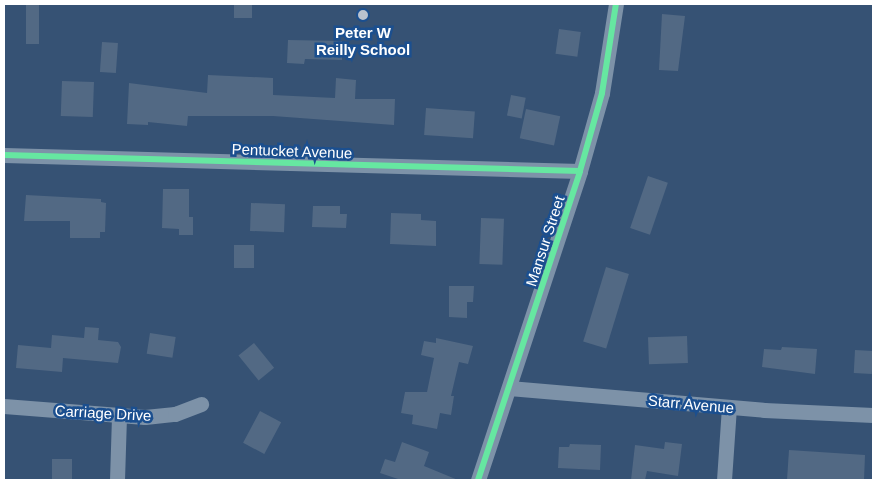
<!DOCTYPE html>
<html>
<head>
<meta charset="utf-8">
<style>
	body { margin:0 }
	#map { position:relative; width:877px; height:484px; overflow:hidden; background:#365274; font-family:Helvetica,sans-serif }
	div>[style] { position:absolute }
	.building>* { inset:0; background:#526984; transform-origin:0 0 }
	.street>* { height:15px; margin:-7.5px; padding:0 7.5px; transform-origin:7.5px; border-radius:7.5px; background:#7d92a8 }
	.cycleway>* { height:6px; margin:-3px; padding:0 3px; transform-origin:3px; border-radius:3px; background:#66e7a1 }
	.dots>* { width:14px; height:14px; translate:-50% -50%; box-sizing:border-box; border:2px solid #1b4f8f; border-radius:50% }
	span { translate:-50% -50%; white-space:nowrap; text-align:center; line-height:1.15; -webkit-text-stroke:5px #1b4f8f; paint-order:stroke }
	.poi-label { font-size:15px; color:#fff; font-weight:700 }
	.street-label { font-size:15px; color:#fff }
	.frame { position:absolute; inset:0; border:5px solid #fff; pointer-events:none }
</style>
</head>
<body>
<div id="map">
	<div class="building">
		<div style="left:26px;top:4px;width:13px;height:40px"></div>
		<div style="left:234px;top:4px;width:18px;height:14px"></div>
		<div style="clip-path:polygon(662px 14px,685px 16px,678px 71px,659px 70px)"></div>
		<div style="left:559px;top:29px;width:22px;height:25px;rotate:8deg"></div>
		<div style="clip-path:polygon(288px 40px,342px 41px,342px 60px,305px 59px,304px 64px,287px 63px)"></div>
		<div style="left:102px;top:42px;width:16px;height:30px;rotate:4deg"></div>
		<div style="clip-path:polygon(208px 75px,273px 78px,273px 95px,335px 98px,336px 78px,356px 80px,355px 99px,395px 99px,394px 125px,273px 116px,188px 116px,187px 126px,148px 122px,148px 125px,127px 124px,129px 83px,207px 93px)"></div>
		<div style="left:62px;top:81px;width:32px;height:35px;rotate:2deg"></div>
		<div style="left:511px;top:95px;width:15px;height:21px;rotate:11deg"></div>
		<div style="left:426px;top:108px;width:49px;height:27px;rotate:4deg"></div>
		<div style="left:526px;top:109px;width:35px;height:30px;rotate:12deg"></div>
		<div style="left:648px;top:176px;width:21px;height:55px;rotate:19deg"></div>
		<div style="clip-path:polygon(163px 189px,189px 189px,189px 217px,193px 217px,193px 235px,179px 235px,179px 229px,162px 228px)"></div>
		<div style="clip-path:polygon(26px 195px,101px 199px,101px 202px,106px 203px,105px 232px,100px 232px,100px 238px,70px 238px,70px 221px,24px 221px)"></div>
		<div style="left:251px;top:203px;width:34px;height:28px;rotate:2deg"></div>
		<div style="clip-path:polygon(313px 206px,340px 206px,340px 214px,347px 214px,346px 228px,312px 227px)"></div>
		<div style="clip-path:polygon(391px 213px,421px 214px,421px 220px,436px 221px,436px 246px,390px 244px)"></div>
		<div style="left:481px;top:218px;width:23px;height:46px;rotate:2deg"></div>
		<div style="left:234px;top:245px;width:20px;height:23px"></div>
		<div style="left:606px;top:267px;width:24px;height:78px;rotate:17deg"></div>
		<div style="clip-path:polygon(449px 286px,474px 286px,473px 302px,467px 302px,467px 318px,449px 317px)"></div>
		<div style="clip-path:polygon(85px 327px,99px 328px,98px 340px,118px 342px,121px 347px,118px 363px,63px 358px,62px 372px,16px 368px,18px 345px,51px 348px,52px 335px,84px 338px)"></div>
		<div style="left:150px;top:333px;width:26px;height:21px;rotate:9deg"></div>
		<div style="left:687px;top:336px;width:27px;height:39px;rotate:88deg"></div>
		<div style="clip-path:polygon(436px 338px,473px 346px,468px 364px,459px 362px,451px 396px,454px 396px,451px 415px,440px 413px,437px 429px,412px 424px,413px 415px,401px 413px,405px 392px,427px 392px,434px 358px,421px 355px,424px 341px,436px 343px)"></div>
		<div style="left:254px;top:343px;width:32px;height:20px;rotate:51deg"></div>
		<div style="clip-path:polygon(782px 347px,817px 349px,815px 374px,762px 367px,764px 349px,781px 350px)"></div>
		<div style="left:855px;top:350px;width:18px;height:23px;rotate:3deg"></div>
		<div style="left:260px;top:411px;width:24px;height:36px;rotate:28deg"></div>
		<div style="clip-path:polygon(402px 442px,429px 452px,424px 466px,458px 480px,401px 480px,380px 473px,385px 459px,395px 462px)"></div>
		<div style="clip-path:polygon(665px 442px,682px 444px,678px 476px,647px 471px,645px 480px,631px 480px,635px 445px,664px 449px)"></div>
		<div style="clip-path:polygon(570px 444px,601px 445px,600px 470px,558px 468px,559px 447px,569px 447px)"></div>
		<div style="clip-path:polygon(789px 450px,865px 455px,864px 480px,787px 480px)"></div>
		<div style="left:52px;top:459px;width:20px;height:21px"></div>
	</div>
	<div class="street">
		<div style="left:4px;top:155px;width:576px;rotate:1.59deg"></div>
		<div style="left:509px;top:388px;width:256px;rotate:4.9deg"></div>
		<div style="left:764px;top:410px;width:109px;rotate:2.6deg"></div>
		<div style="left:4px;top:406px;width:141px;rotate:4.5deg"></div>
		<div style="left:145px;top:417px;width:30px;rotate:-6deg"></div>
		<div style="left:175px;top:414px;width:28px;rotate:-21deg"></div>
		<div style="left:117px;top:480px;width:65px;rotate:-88.2deg"></div>
		<div style="left:478px;top:480px;width:325px;rotate:-71.7deg"></div>
		<div style="left:580px;top:171px;width:81px;rotate:-74.2deg"></div>
		<div style="left:602px;top:93px;width:90px;rotate:-81.1deg"></div>
		<div style="left:724px;top:480px;width:73px;rotate:-86.1deg"></div>
	</div>
	<div class="cycleway">
		<div style="left:4px;top:155px;width:576px;rotate:1.59deg"></div>
		<div style="left:478px;top:480px;width:325px;rotate:-71.7deg"></div>
		<div style="left:580px;top:171px;width:81px;rotate:-74.2deg"></div>
		<div style="left:602px;top:93px;width:90px;rotate:-81.1deg"></div>
	</div>
	<div class="dots">
		<div style="left:363px;top:15px;background:#b9c2ce"></div>
	</div>
	<div class="poi-label">
		<span style="left:363px;top:41px">Peter W<br>Reilly School</span>
	</div>
	<div class="street-label">
		<span style="left:292px;top:151px;rotate:2deg">Pentucket Avenue</span>
		<span style="left:545px;top:241px;rotate:-72deg">Mansur Street</span>
		<span style="left:691px;top:404px;rotate:5deg">Starr Avenue</span>
		<span style="left:103px;top:413px;rotate:3deg">Carriage Drive</span>
	</div>
	<div class="frame"></div>
</div>
</body>
</html>
